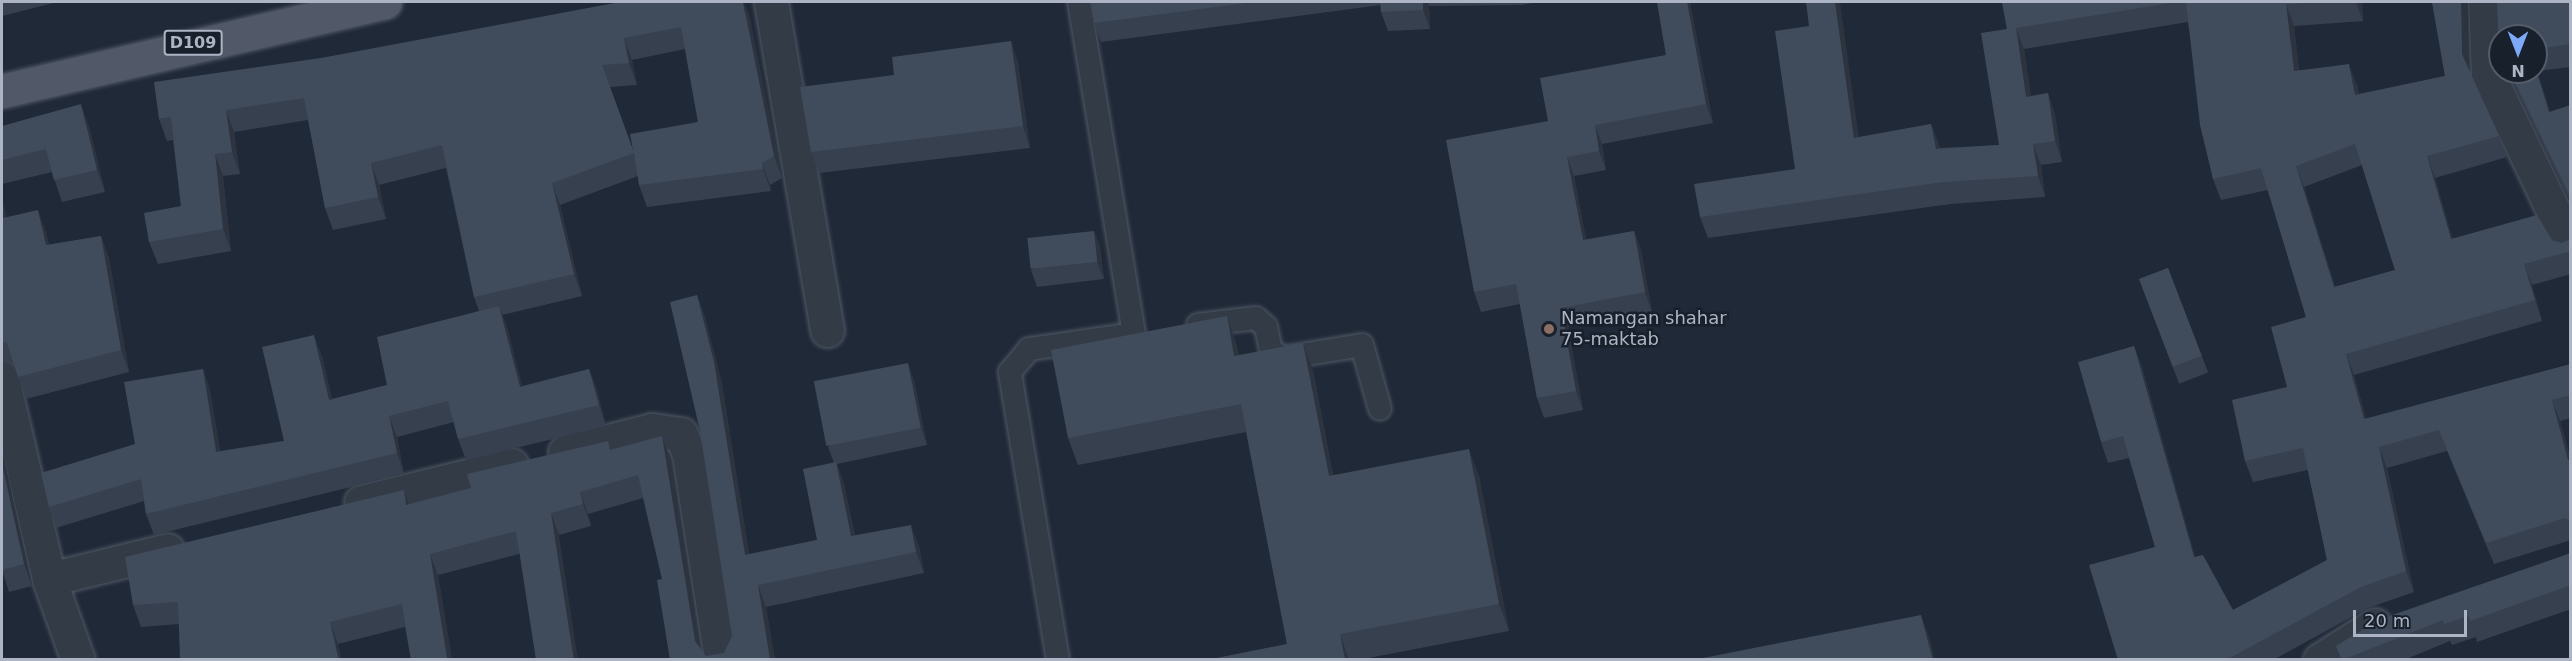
<!DOCTYPE html>
<html>
<head>
<meta charset="utf-8">
<style>
	body { margin:0 }
	#map { position:relative; width:2572px; height:661px; overflow:hidden; background:#1f2937; font-family:"DejaVu Sans",sans-serif }
	div>[style] { position:absolute }
	.roads { filter:drop-shadow(0 0 2px #505865) drop-shadow(0 0 2px #505865) }
	.lane>* { height:22px; margin:-11px; padding:0 11px; transform-origin:11px; border-radius:11px; background:#333b47 }
	.street>* { height:33px; margin:-16.5px; padding:0 16.5px; transform-origin:16.5px; border-radius:16.5px; background:#333b47 }
	.primary>* { height:33px; margin:-16.5px; padding:0 16.5px; transform-origin:16.5px; border-radius:16.5px; background:#515968 }
	.wall>* { inset:0; background:#37404f; transform-origin:0 0 }
	.shaded-wall>* { inset:0; background:#2d3440 }
	.building>* { inset:0; background:#404b5c; transform-origin:0 0 }
	.dots>* { width:16px; height:16px; translate:-50% -50%; box-sizing:border-box; border:3px solid #18202c; border-radius:50% }
	span { translate:-50% -50%; white-space:nowrap; text-align:center; line-height:1.15; -webkit-text-stroke:5px #18202c; paint-order:stroke }
	.shield-label span { padding:2px 4px; background:#18202c; border:2px solid; border-radius:4px; -webkit-text-stroke-width:0 }
	.shield-label { font-size:16px; color:#adb5c4; font-weight:700 }
	.poi-label { font-size:18px; color:#adb5c4 }
	.left { translate:0 -50%; text-align:left }
	.frame { position:absolute; inset:0; border:3px solid #adb5c4; pointer-events:none }
	.north { position:absolute; left:2488px; top:24px; width:60px; height:60px; box-sizing:border-box; background:#18202c; border:2px solid #545c69; border-radius:50%; rotate:180deg; font-size:16px; font-weight:700; line-height:24px; text-align:center; color:#adb5c4 }
	.north::after { content:''; display:block; margin:auto; width:21px; height:27px; background:#7ea9f8; clip-path:polygon(50% 0,100% 100%,50% 72%,0 100%) }
	.scale { position:absolute; left:2353px; top:610px; width:114px; height:27px; box-sizing:border-box; border:3px solid #adb5c4; border-top:0; padding-left:8px; font-size:18px; line-height:21px; white-space:nowrap; color:#adb5c4; -webkit-text-stroke:4px #18202c; paint-order:stroke }
</style>
</head>
<body>
<div id="map">
	<div class="roads">
		<div class="lane">
			<div style="left:1198px;top:325px;width:58px;rotate:-6.9deg"></div>
			<div style="left:1256px;top:318px;width:13px;rotate:42deg"></div>
			<div style="left:1266px;top:327px;width:24px;rotate:78deg"></div>
			<div style="left:1271px;top:350px;width:14px;rotate:36deg"></div>
			<div style="left:1282px;top:358px;width:81px;rotate:-9.2deg"></div>
			<div style="left:1362px;top:345px;width:66px;rotate:74.3deg"></div>
			<div style="left:1058px;top:660px;width:292px;rotate:-99.5deg"></div>
			<div style="left:1010px;top:372px;width:30px;rotate:-50deg"></div>
			<div style="left:1029px;top:349px;width:106px;rotate:-8.1deg"></div>
			<div style="left:1134px;top:334px;width:337px;rotate:-99.4deg"></div>
		</div>
		<div class="street">
			<div style="left:771px;top:2px;width:333px;rotate:80.3deg"></div>
			<div style="left:2485px;top:2px;width:72px;rotate:87.6deg"></div>
			<div style="left:2488px;top:74px;width:191px;rotate:64.5deg"></div>
			<div style="left:2px;top:378px;width:206px;rotate:76.8deg"></div>
			<div style="left:49px;top:579px;width:86px;rotate:70.3deg"></div>
			<div style="left:565px;top:452px;width:90px;rotate:-14.2deg"></div>
			<div style="left:652px;top:430px;width:29px;rotate:8deg"></div>
			<div style="left:681px;top:434px;width:22px;rotate:69deg"></div>
			<div style="left:689px;top:455px;width:207px;rotate:81.1deg"></div>
			<div style="left:361px;top:502px;width:155px;rotate:-13.8deg"></div>
			<div style="left:49px;top:579px;width:122px;rotate:-13.7deg"></div>
			<div style="left:2320px;top:660px;width:65px;rotate:-32.5deg"></div>
		</div>
		<div class="primary">
			<div style="left:2px;top:91px;width:393px;rotate:-13.1deg"></div>
		</div>
	</div>
	<div class="wall">
		<div style="clip-path:polygon(2px 2px,57px 2px,2px 16px)"></div>
		<div style="clip-path:polygon(1091px 2px,1538px 2px,1522px 5px,1429px 6px,1430px 29px,1388px 31px,1381px 12px,1381px 5px,1101px 42px,1094px 23px)"></div>
		<div style="clip-path:polygon(1657px 2px,1690px 2px,1713px 123px,1602px 144px,1606px 170px,1574px 176px,1586px 240px,1634px 231px,1641px 250px,1652px 312px,1568px 327px,1583px 410px,1544px 418px,1537px 398px,1520px 304px,1481px 312px,1474px 292px,1548px 121px,1666px 55px)"></div>
		<div style="clip-path:polygon(evenodd,2002px 2px,2362px 2px,2363px 21px,2294px 26px,2299px 70px,2357px 85px,2359px 94px,2445px 76px,2432px 2px,2468px 2px,2469px 71px,2499px 136px,2507px 157px,2435px 178px,2452px 238px,2552px 240px,2561px 243px,2571px 239px,2571px 274px,2532px 285px,2542px 321px,2354px 375px,2366px 419px,2571px 364px,2571px 418px,2560px 421px,2571px 460px,2571px 540px,2494px 564px,2447px 451px,2387px 468px,2414px 592px,2368px 608px,2273px 660px,2118px 660px,2155px 547px,2129px 458px,2108px 463px,2101px 442px,2134px 346px,2142px 367px,2195px 557px,2233px 610px,2327px 560px,2308px 470px,2253px 482px,2245px 461px,2287px 387px,2306px 317px,2268px 190px,2221px 200px,2213px 179px,2188px 22px,2024px 49px,2031px 96px,2048px 93px,2055px 115px,2062px 162px,2041px 165px,2045px 197px,1951px 204px,1708px 238px,1700px 217px,1859px 137px,1931px 124px,1940px 148px,1999px 145px,2007px 29px,2002px 2px,2362px 165px,2395px 270px,2335px 287px,2304px 187px,2362px 165px)"></div>
		<div style="clip-path:polygon(2571px 2px,2571px 67px,2537px 71px,2550px 112px,2571px 105px,2571px 203px,2508px 72px,2536px 72px,2536px 36px)"></div>
		<div style="clip-path:polygon(evenodd,749px 14px,782px 178px,770px 185px,771px 191px,647px 207px,639px 185px,638px 176px,560px 205px,582px 296px,502px 315px,507px 327px,522px 386px,589px 369px,597px 390px,606px 426px,466px 460px,458px 439px,454px 422px,397px 437px,404px 474px,154px 535px,146px 514px,144px 501px,56px 528px,49px 507px,135px 444px,203px 369px,210px 390px,220px 451px,284px 441px,322px 356px,332px 399px,387px 385px,479px 311px,474px 297px,446px 168px,379px 185px,386px 219px,333px 230px,325px 208px,308px 120px,234px 132px,240px 174px,223px 176px,231px 251px,158px 264px,149px 242px,181px 206px,173px 140px,167px 141px,159px 119px,749px 14px,685px 49px,698px 122px,633px 150px,610px 87px,637px 85px,632px 60px,685px 49px)"></div>
		<div style="clip-path:polygon(1011px 41px,1018px 63px,1030px 148px,819px 173px,811px 152px,894px 75px)"></div>
		<div style="clip-path:polygon(2px 126px,89px 126px,105px 192px,62px 202px,52px 172px,2px 184px)"></div>
		<div style="clip-path:polygon(2px 197px,6px 217px,46px 232px,49px 245px,101px 236px,109px 258px,129px 372px,26px 399px,14px 364px,2px 361px)"></div>
		<div style="clip-path:polygon(1094px 231px,1100px 247px,1104px 279px,1037px 287px,1031px 270px)"></div>
		<div style="left:2168px;top:268px;width:112px;height:31px;rotate:69deg"></div>
		<div style="clip-path:polygon(697px 295px,705px 317px,722px 384px,749px 554px,817px 540px,834px 463px,828px 447px,914px 380px,927px 445px,837px 464px,844px 484px,855px 536px,919px 546px,924px 573px,766px 607px,775px 660px,670px 660px,662px 579px,643px 498px,588px 514px,591px 526px,559px 535px,519px 554px,438px 575px,452px 660px,411px 660px,405px 627px,338px 644px,179px 624px,141px 627px,133px 605px,404px 490px,409px 504px,471px 488px,662px 436px,670px 458px,700px 648px,706px 656px,724px 653px,732px 636px)"></div>
		<div style="clip-path:polygon(1227px 316px,1236px 343px,1239px 356px,1313px 370px,1333px 475px,1479px 476px,1509px 631px,1358px 660px,1207px 660px,1287px 644px,1246px 432px,1078px 465px,1068px 438px)"></div>
		<div style="clip-path:polygon(2px 450px,32px 586px,9px 592px,2px 570px)"></div>
		<div style="clip-path:polygon(2571px 552px,2571px 609px,2477px 642px,2476px 637px,2452px 645px,2450px 641px,2404px 660px,2341px 660px,2336px 646px,2568px 554px)"></div>
	</div>
	<div class="shaded-wall">
		<div style="clip-path:polygon(743px 2px,744px 2px,749px 14px,782px 178px,774px 156px)"></div>
		<div style="clip-path:polygon(1423px 2px,1427px 2px,1429px 6px,1430px 29px,1423px 10px)"></div>
		<div style="clip-path:polygon(1687px 2px,1690px 2px,1713px 123px,1706px 104px)"></div>
		<div style="clip-path:polygon(1835px 2px,1840px 2px,1862px 159px,1854px 138px)"></div>
		<div style="clip-path:polygon(2356px 2px,2362px 2px,2363px 21px)"></div>
		<div style="clip-path:polygon(2461px 2px,2468px 2px,2469px 75px,2462px 54px)"></div>
		<div style="clip-path:polygon(2286px 4px,2294px 26px,2302px 92px,2294px 71px)"></div>
		<div style="clip-path:polygon(2016px 28px,2024px 49px,2034px 118px,2026px 97px)"></div>
		<div style="clip-path:polygon(624px 38px,632px 60px,637px 85px,629px 63px)"></div>
		<div style="clip-path:polygon(1011px 41px,1018px 63px,1030px 148px,1023px 126px)"></div>
		<div style="clip-path:polygon(2349px 64px,2357px 85px,2363px 116px,2355px 95px)"></div>
		<div style="clip-path:polygon(2536px 68px,2557px 133px,2549px 112px)"></div>
		<div style="clip-path:polygon(2048px 93px,2055px 115px,2062px 162px,2055px 141px)"></div>
		<div style="clip-path:polygon(81px 104px,89px 126px,105px 192px,97px 170px)"></div>
		<div style="clip-path:polygon(226px 110px,234px 132px,240px 174px,232px 152px)"></div>
		<div style="clip-path:polygon(1931px 124px,1939px 145px,1944px 170px,1936px 149px)"></div>
		<div style="clip-path:polygon(1595px 125px,1602px 144px,1606px 170px,1599px 151px)"></div>
		<div style="clip-path:polygon(2033px 144px,2041px 165px,2045px 197px,2038px 176px)"></div>
		<div style="clip-path:polygon(215px 154px,223px 176px,231px 251px,223px 229px)"></div>
		<div style="clip-path:polygon(2427px 156px,2435px 178px,2459px 260px,2451px 239px)"></div>
		<div style="clip-path:polygon(1567px 157px,1574px 176px,1590px 259px,1583px 240px)"></div>
		<div style="clip-path:polygon(371px 163px,379px 185px,386px 219px,378px 197px)"></div>
		<div style="clip-path:polygon(762px 163px,770px 185px,771px 191px,763px 169px)"></div>
		<div style="clip-path:polygon(2296px 166px,2304px 187px,2342px 308px,2334px 287px)"></div>
		<div style="clip-path:polygon(552px 183px,560px 205px,582px 296px,574px 274px)"></div>
		<div style="clip-path:polygon(2px 197px,11px 240px,3px 218px,2px 210px)"></div>
		<div style="clip-path:polygon(38px 210px,46px 232px,54px 267px,46px 245px)"></div>
		<div style="clip-path:polygon(1094px 231px,1100px 247px,1104px 279px,1097px 262px)"></div>
		<div style="clip-path:polygon(1634px 231px,1641px 250px,1652px 312px,1645px 292px)"></div>
		<div style="clip-path:polygon(101px 236px,109px 258px,129px 372px,121px 350px)"></div>
		<div style="clip-path:polygon(2524px 264px,2532px 285px,2542px 321px,2535px 300px)"></div>
		<div style="clip-path:polygon(697px 295px,705px 317px,722px 384px,753px 577px,745px 555px)"></div>
		<div style="clip-path:polygon(499px 306px,507px 327px,528px 408px,520px 387px)"></div>
		<div style="clip-path:polygon(1561px 308px,1568px 327px,1583px 410px,1576px 391px)"></div>
		<div style="clip-path:polygon(1227px 316px,1236px 343px,1244px 383px,1234px 356px)"></div>
		<div style="clip-path:polygon(314px 335px,322px 356px,337px 421px,329px 400px)"></div>
		<div style="clip-path:polygon(1303px 343px,1313px 370px,1338px 503px,1329px 476px)"></div>
		<div style="clip-path:polygon(2134px 346px,2142px 367px,2201px 578px,2194px 557px)"></div>
		<div style="clip-path:polygon(2346px 354px,2354px 375px,2372px 441px,2364px 419px)"></div>
		<div style="clip-path:polygon(908px 363px,914px 380px,927px 445px,921px 428px)"></div>
		<div style="clip-path:polygon(203px 369px,210px 390px,224px 473px,216px 452px)"></div>
		<div style="clip-path:polygon(589px 369px,597px 390px,606px 426px,599px 405px)"></div>
		<div style="clip-path:polygon(2552px 400px,2560px 421px,2571px 461px,2568px 460px)"></div>
		<div style="clip-path:polygon(389px 416px,397px 437px,404px 474px,397px 453px)"></div>
		<div style="clip-path:polygon(662px 436px,670px 458px,702px 660px,695px 641px)"></div>
		<div style="clip-path:polygon(2379px 447px,2387px 468px,2414px 592px,2406px 571px)"></div>
		<div style="clip-path:polygon(1469px 449px,1479px 476px,1509px 631px,1499px 604px)"></div>
		<div style="clip-path:polygon(2px 450px,32px 586px,24px 564px,2px 464px)"></div>
		<div style="clip-path:polygon(836px 462px,844px 484px,859px 558px,851px 536px)"></div>
		<div style="clip-path:polygon(404px 490px,411px 511px,406px 505px)"></div>
		<div style="clip-path:polygon(580px 492px,588px 514px,591px 526px,583px 504px)"></div>
		<div style="clip-path:polygon(551px 513px,559px 535px,578px 660px,574px 660px)"></div>
		<div style="clip-path:polygon(911px 525px,919px 546px,924px 573px,916px 552px)"></div>
		<div style="clip-path:polygon(430px 554px,438px 575px,452px 660px,447px 660px,447px 658px)"></div>
		<div style="clip-path:polygon(758px 585px,766px 607px,775px 660px,770px 660px)"></div>
		<div style="clip-path:polygon(1921px 615px,1929px 636px,1935px 660px,1933px 660px)"></div>
		<div style="clip-path:polygon(330px 622px,338px 644px,342px 660px,339px 660px)"></div>
		<div style="clip-path:polygon(1340px 634px,1349px 660px,1345px 660px)"></div>
	</div>
	<div class="building">
		<div style="clip-path:polygon(evenodd,620px 2px,743px 2px,774px 156px,762px 163px,763px 169px,639px 185px,634px 153px,552px 183px,574px 274px,474px 297px,442px 145px,371px 163px,378px 197px,325px 208px,304px 98px,226px 110px,232px 152px,215px 154px,223px 229px,149px 242px,144px 213px,181px 206px,171px 117px,159px 119px,154px 82px,321px 58px,620px 2px,681px 27px,698px 122px,630px 134px,633px 150px,602px 65px,629px 63px,624px 38px,681px 27px)"></div>
		<div style="clip-path:polygon(1091px 2px,1254px 2px,1094px 23px)"></div>
		<div style="clip-path:polygon(1380px 2px,1423px 2px,1423px 10px,1381px 12px)"></div>
		<div style="clip-path:polygon(1657px 2px,1687px 2px,1706px 104px,1595px 125px,1599px 151px,1567px 157px,1583px 240px,1634px 231px,1645px 292px,1561px 308px,1576px 391px,1537px 398px,1516px 284px,1474px 292px,1446px 140px,1548px 121px,1540px 78px,1666px 55px)"></div>
		<div style="clip-path:polygon(1806px 2px,1835px 2px,1854px 138px,1931px 124px,1936px 149px,1999px 145px,1981px 33px,2007px 29px,2002px 2px,2177px 2px,2016px 28px,2026px 97px,2048px 93px,2055px 141px,2033px 144px,2038px 176px,1943px 182px,1700px 217px,1694px 184px,1795px 169px,1775px 31px,1809px 26px)"></div>
		<div style="clip-path:polygon(evenodd,2186px 2px,2333px 2px,2286px 4px,2294px 71px,2349px 64px,2355px 95px,2445px 76px,2432px 2px,2461px 2px,2462px 54px,2499px 136px,2427px 156px,2451px 239px,2537px 215px,2552px 240px,2561px 243px,2571px 239px,2571px 251px,2524px 264px,2535px 300px,2346px 354px,2364px 419px,2571px 364px,2571px 395px,2552px 400px,2568px 460px,2571px 460px,2571px 521px,2565px 518px,2486px 543px,2439px 430px,2379px 447px,2406px 571px,2361px 587px,2226px 660px,2118px 660px,2089px 565px,2155px 547px,2123px 436px,2101px 442px,2078px 362px,2134px 346px,2194px 557px,2203px 555px,2233px 610px,2327px 560px,2303px 448px,2245px 461px,2232px 400px,2287px 387px,2271px 327px,2306px 317px,2261px 168px,2213px 179px,2200px 125px,2186px 2px,2355px 144px,2395px 270px,2334px 287px,2296px 166px,2355px 144px)"></div>
		<div style="clip-path:polygon(2497px 2px,2571px 2px,2571px 44px,2536px 49px,2536px 36px,2500px 36px,2500px 51px,2499px 48px)"></div>
		<div style="clip-path:polygon(1011px 41px,1023px 126px,811px 152px,800px 87px,894px 75px,892px 57px)"></div>
		<div style="clip-path:polygon(2536px 71px,2549px 112px,2571px 105px,2571px 198px,2510px 72px,2536px 72px)"></div>
		<div style="clip-path:polygon(81px 104px,97px 170px,54px 180px,46px 149px,2px 160px,2px 126px)"></div>
		<div style="clip-path:polygon(2px 210px,3px 218px,38px 210px,46px 245px,101px 236px,121px 350px,18px 377px,7px 343px,2px 341px)"></div>
		<div style="left:1094px;top:231px;width:31px;height:67px;rotate:84deg"></div>
		<div style="left:2168px;top:268px;width:94px;height:31px;rotate:69deg"></div>
		<div style="clip-path:polygon(697px 295px,714px 362px,745px 555px,817px 540px,803px 469px,836px 462px,851px 536px,911px 525px,916px 552px,758px 585px,770px 660px,670px 660px,657px 580px,662px 579px,638px 475px,580px 492px,583px 504px,551px 513px,574px 660px,536px 660px,516px 531px,430px 554px,447px 658px,441px 660px,411px 660px,402px 604px,330px 622px,339px 660px,180px 660px,178px 602px,133px 605px,125px 557px,404px 490px,406px 505px,471px 488px,467px 474px,608px 441px,610px 450px,662px 436px,695px 641px,706px 656px,724px 653px,732px 636px,700px 431px,670px 302px)"></div>
		<div style="clip-path:polygon(499px 306px,520px 387px,589px 369px,599px 405px,458px 439px,448px 401px,389px 416px,397px 453px,146px 514px,141px 479px,49px 507px,41px 473px,135px 444px,124px 382px,203px 369px,216px 452px,284px 441px,262px 347px,314px 335px,329px 400px,387px 385px,377px 337px)"></div>
		<div style="clip-path:polygon(1227px 316px,1234px 356px,1303px 343px,1329px 476px,1469px 449px,1499px 604px,1340px 634px,1345px 660px,1207px 660px,1287px 644px,1241px 404px,1068px 438px,1051px 350px)"></div>
		<div style="left:908px;top:363px;width:66px;height:96px;rotate:79deg"></div>
		<div style="clip-path:polygon(2px 464px,24px 564px,2px 570px)"></div>
		<div style="clip-path:polygon(2571px 552px,2571px 585px,2470px 621px,2468px 616px,2444px 624px,2443px 620px,2342px 660px,2336px 646px,2378px 620px,2568px 554px)"></div>
		<div style="clip-path:polygon(1921px 615px,1933px 660px,1693px 660px)"></div>
	</div>
	<div class="dots">
		<div style="left:1549px;top:329px;background:#8d6e63"></div>
	</div>
	<div class="shield-label">
		<span style="left:193px;top:43px">D109</span>
	</div>
	<div class="poi-label">
		<span class="left" style="left:1561px;top:329px">Namangan shahar<br>75-maktab</span>
	</div>
	<div class="frame"></div>
	<div class="north">N</div>
	<div class="scale">20 m</div>
</div>
</body>
</html>
